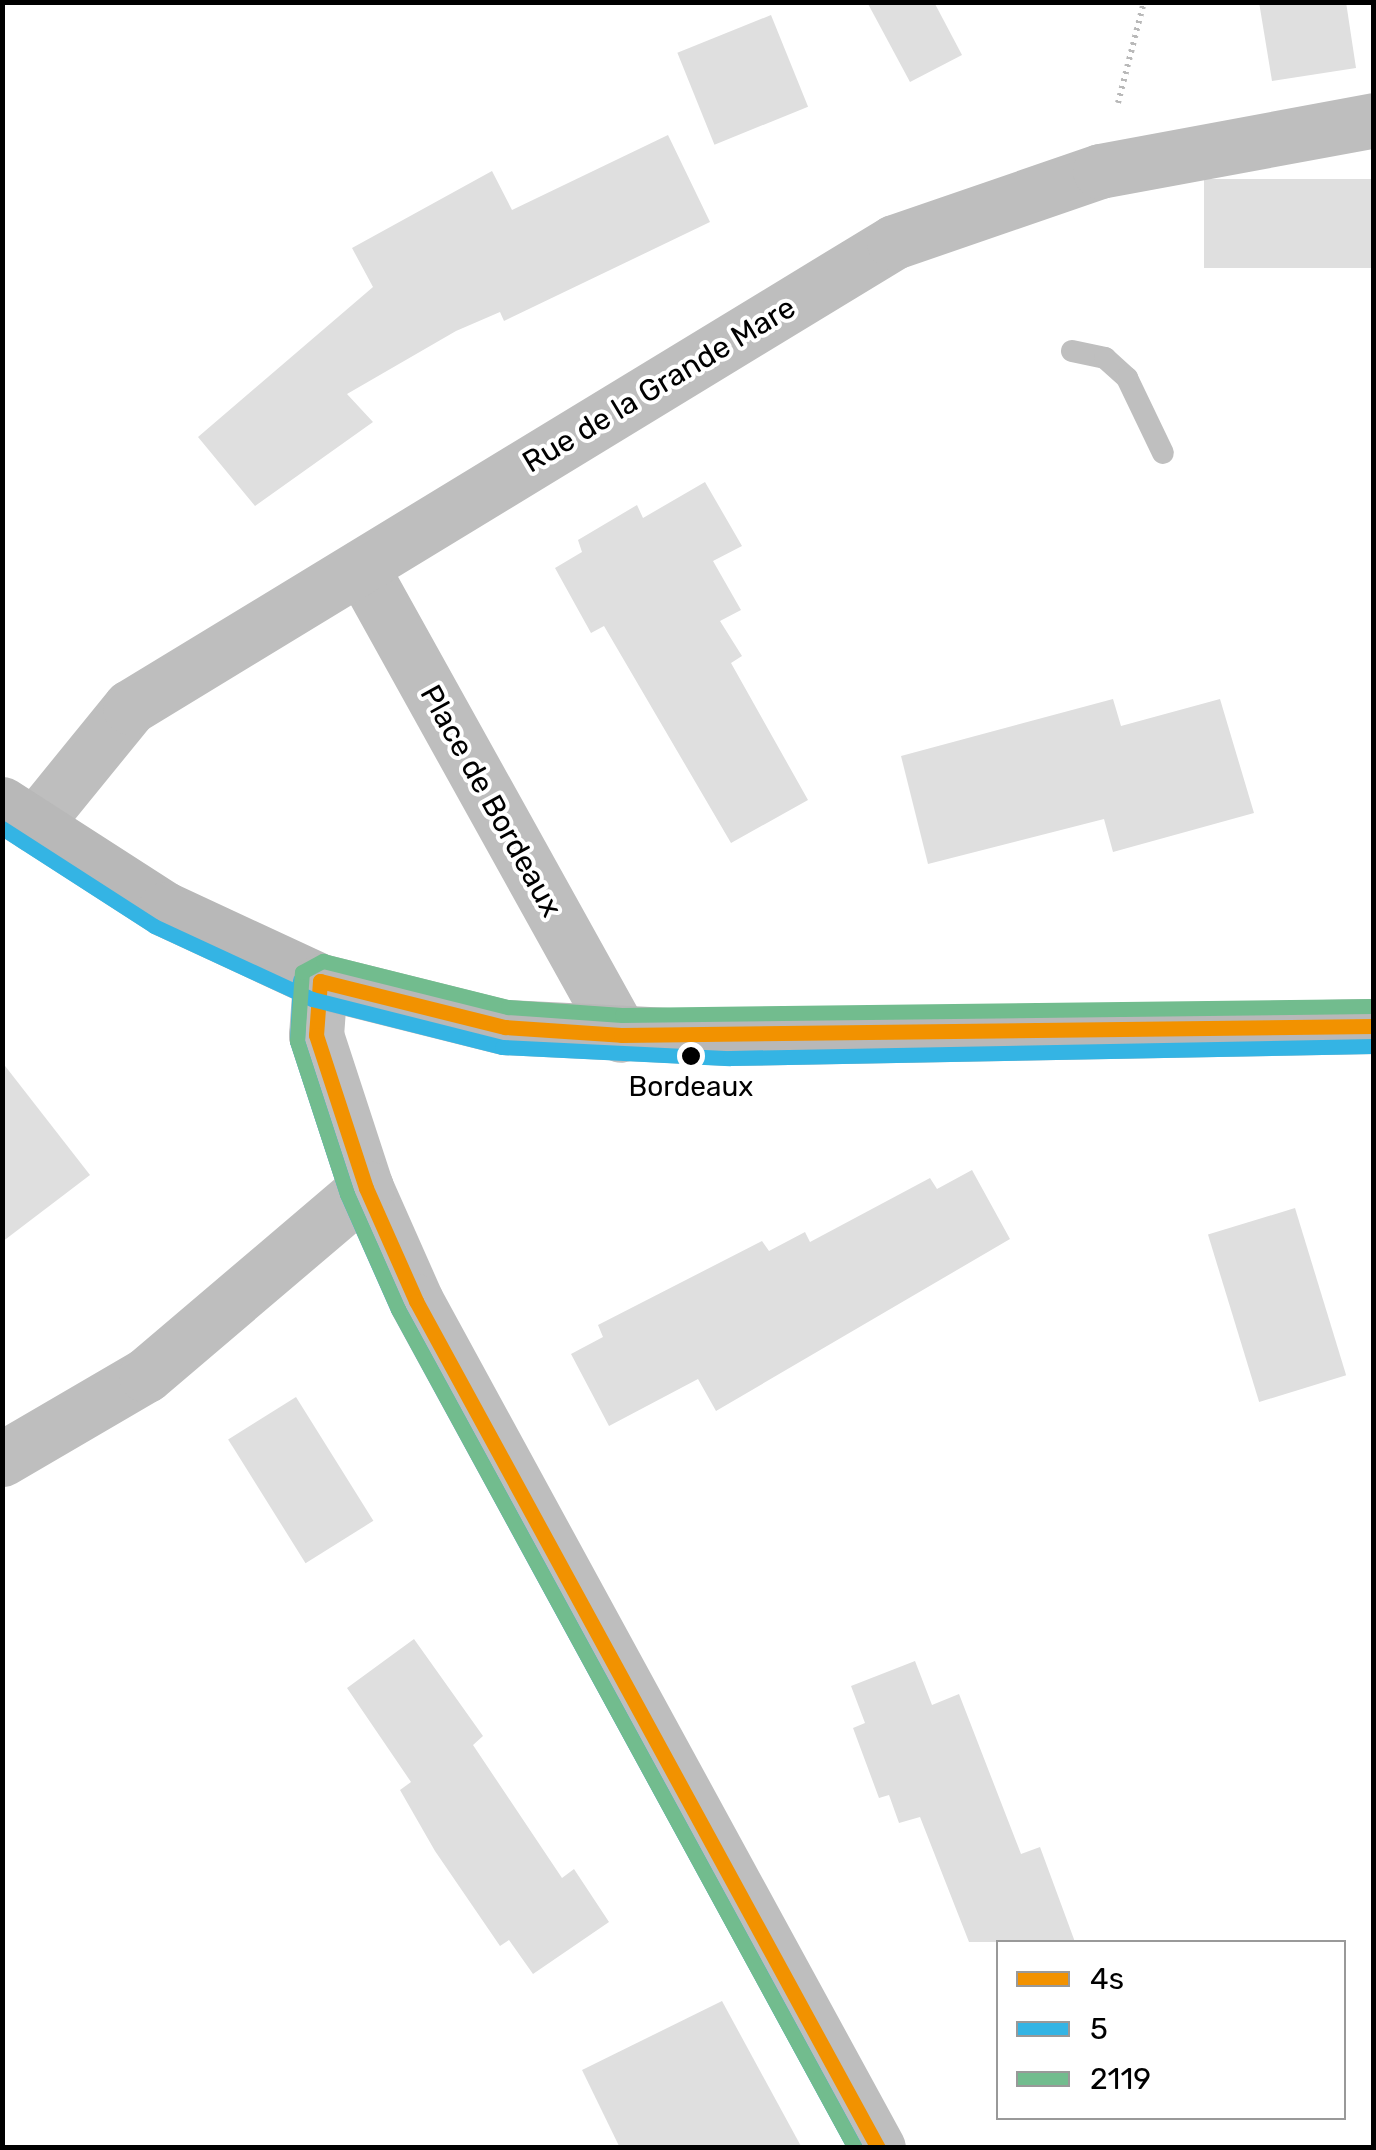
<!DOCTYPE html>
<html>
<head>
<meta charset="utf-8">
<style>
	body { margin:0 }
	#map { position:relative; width:1376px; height:2150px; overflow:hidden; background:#fff; font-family:Rubik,sans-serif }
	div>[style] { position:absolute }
	.stream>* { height:22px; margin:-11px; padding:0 11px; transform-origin:11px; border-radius:11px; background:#bfbfbf }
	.building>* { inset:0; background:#dfdfdf; transform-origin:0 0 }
	.path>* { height:6px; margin-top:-3px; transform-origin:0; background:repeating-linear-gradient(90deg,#b9b9b9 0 2.5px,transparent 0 7.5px) }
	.street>* { height:55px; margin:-27.5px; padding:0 27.5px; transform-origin:27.5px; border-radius:27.5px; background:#bebebe }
	.secondary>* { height:55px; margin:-27.5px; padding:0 27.5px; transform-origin:27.5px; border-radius:27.5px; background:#b8b8b8 }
	.bus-1>* { height:15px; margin:-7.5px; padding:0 7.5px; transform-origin:7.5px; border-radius:7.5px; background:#f29200 }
	.bus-2>* { height:15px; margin:-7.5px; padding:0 7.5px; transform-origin:7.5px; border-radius:7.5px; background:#34b4e4 }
	.bus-3>* { height:15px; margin:-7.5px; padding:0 7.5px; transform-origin:7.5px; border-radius:7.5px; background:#72bc8e }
	.dots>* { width:28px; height:28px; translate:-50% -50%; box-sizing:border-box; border:5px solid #fff; border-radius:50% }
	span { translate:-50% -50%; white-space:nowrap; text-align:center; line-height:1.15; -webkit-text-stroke:8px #fff; paint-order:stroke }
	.bus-label { font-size:28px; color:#000 }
	.street-label { font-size:30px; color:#000 }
	.frame { position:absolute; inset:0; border:5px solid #000; pointer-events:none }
	.legend { position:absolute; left:996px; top:1940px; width:350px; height:180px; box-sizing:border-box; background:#fff; border:2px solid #999; margin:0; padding:12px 18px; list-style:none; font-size:30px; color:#000 }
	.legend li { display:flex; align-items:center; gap:20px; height:50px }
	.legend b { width:50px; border:2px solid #999 }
</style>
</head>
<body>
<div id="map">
	<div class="stream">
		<div style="left:1072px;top:351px;width:34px;rotate:12deg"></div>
		<div style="left:1105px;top:358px;width:30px;rotate:42deg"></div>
		<div style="left:1127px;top:378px;width:83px;rotate:64.4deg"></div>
	</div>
	<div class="building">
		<div style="clip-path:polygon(867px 2px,934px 2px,962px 55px,910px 82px)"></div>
		<div style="clip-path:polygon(1259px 2px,1346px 2px,1356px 68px,1272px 81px)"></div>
		<div style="left:771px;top:15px;width:99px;height:101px;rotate:68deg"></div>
		<div style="clip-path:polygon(668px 135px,710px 222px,504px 321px,500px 312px,456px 331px,347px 394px,373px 422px,255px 506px,198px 437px,373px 287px,352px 248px,492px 171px,512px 210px)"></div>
		<div style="left:1374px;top:179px;width:89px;height:170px;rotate:90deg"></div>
		<div style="clip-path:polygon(705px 482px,742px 546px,713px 561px,741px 610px,720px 621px,742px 656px,731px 663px,808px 800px,731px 843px,604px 626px,591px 633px,555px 568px,582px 552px,578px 540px,637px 505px,643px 518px)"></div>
		<div style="clip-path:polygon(1113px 699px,1121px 726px,1220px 699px,1254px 813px,1113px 852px,1104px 819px,928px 864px,901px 756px)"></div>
		<div style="clip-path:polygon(2px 1062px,90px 1175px,2px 1242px)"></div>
		<div style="clip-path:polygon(972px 1170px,1010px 1239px,716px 1411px,698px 1379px,609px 1426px,571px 1354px,603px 1337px,598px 1325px,762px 1241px,769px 1251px,805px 1232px,810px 1242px,930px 1178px,937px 1189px)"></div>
		<div style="left:1295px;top:1208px;width:175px;height:91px;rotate:73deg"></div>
		<div style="left:296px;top:1397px;width:146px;height:80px;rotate:58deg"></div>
		<div style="clip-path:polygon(414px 1639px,483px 1736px,473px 1745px,562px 1878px,574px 1869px,609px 1922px,533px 1974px,509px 1940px,500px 1946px,435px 1851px,400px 1790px,411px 1782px,347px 1688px)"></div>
		<div style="clip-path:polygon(915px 1661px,932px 1705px,959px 1694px,1021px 1854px,1040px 1847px,1075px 1942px,969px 1942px,920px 1817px,899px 1823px,889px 1795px,879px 1798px,853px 1728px,865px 1723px,851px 1686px)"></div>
		<div style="clip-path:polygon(722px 2001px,802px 2148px,620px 2148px,582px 2070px)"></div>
	</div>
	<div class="path">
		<div style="left:1118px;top:103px;width:104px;rotate:-75.6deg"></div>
	</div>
	<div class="street">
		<div style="left:361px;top:567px;width:535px;rotate:60.95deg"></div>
		<div style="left:34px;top:825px;width:152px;rotate:-50.9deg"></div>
		<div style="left:130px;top:707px;width:894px;rotate:-31.33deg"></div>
		<div style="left:894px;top:242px;width:218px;rotate:-19deg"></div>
		<div style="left:1100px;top:171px;width:279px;rotate:-10.5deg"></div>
		<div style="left:320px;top:981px;width:54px;rotate:94.2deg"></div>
		<div style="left:316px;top:1035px;width:161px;rotate:71.9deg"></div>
		<div style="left:366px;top:1188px;width:124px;rotate:66.1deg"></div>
		<div style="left:416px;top:1301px;width:965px;rotate:61.39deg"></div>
		<div style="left:2px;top:1459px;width:167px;rotate:-30.3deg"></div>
		<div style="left:146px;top:1375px;width:289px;rotate:-40.4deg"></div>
	</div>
	<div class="secondary">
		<div style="left:2px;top:804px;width:194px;rotate:32.8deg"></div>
		<div style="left:165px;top:909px;width:171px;rotate:24.9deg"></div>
		<div style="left:320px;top:981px;width:191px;rotate:14deg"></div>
		<div style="left:505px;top:1027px;width:225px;rotate:2.8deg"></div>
		<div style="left:730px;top:1038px;width:644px;rotate:-1.07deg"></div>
	</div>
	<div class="bus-1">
		<div style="left:320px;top:981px;width:54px;rotate:94.2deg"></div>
		<div style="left:316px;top:1035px;width:161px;rotate:71.9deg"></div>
		<div style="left:366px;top:1188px;width:124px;rotate:66.1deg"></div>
		<div style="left:416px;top:1301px;width:965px;rotate:61.39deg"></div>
		<div style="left:320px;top:981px;width:191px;rotate:14deg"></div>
		<div style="left:505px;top:1027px;width:116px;rotate:3.9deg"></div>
		<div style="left:621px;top:1035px;width:753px;rotate:-0.68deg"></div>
	</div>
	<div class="bus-2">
		<div style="left:2px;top:828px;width:181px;rotate:32.8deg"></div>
		<div style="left:154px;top:926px;width:174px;rotate:24.8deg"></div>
		<div style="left:312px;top:999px;width:196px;rotate:14.2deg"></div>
		<div style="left:502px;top:1047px;width:228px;rotate:2.8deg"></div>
		<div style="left:730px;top:1058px;width:644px;rotate:-1.07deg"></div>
		<div style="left:300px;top:980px;width:61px;rotate:92.8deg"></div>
		<div style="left:297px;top:1041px;width:161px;rotate:71.9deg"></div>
		<div style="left:347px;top:1194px;width:126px;rotate:66.1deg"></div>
		<div style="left:398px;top:1309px;width:955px;rotate:61.42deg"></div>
	</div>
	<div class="bus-3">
		<div style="left:855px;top:2148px;width:955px;rotate:-118.58deg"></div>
		<div style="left:398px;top:1309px;width:126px;rotate:-113.9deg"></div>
		<div style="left:347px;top:1194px;width:161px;rotate:-108.1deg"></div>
		<div style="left:297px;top:1041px;width:69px;rotate:-85.9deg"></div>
		<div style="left:302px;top:972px;width:24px;rotate:-28deg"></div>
		<div style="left:323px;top:961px;width:191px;rotate:14deg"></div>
		<div style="left:508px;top:1007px;width:114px;rotate:4deg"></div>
		<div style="left:622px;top:1015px;width:752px;rotate:-0.69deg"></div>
	</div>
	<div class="dots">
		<div style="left:691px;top:1056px;background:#000"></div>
	</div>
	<div class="bus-label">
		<span style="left:691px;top:1087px">Bordeaux</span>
	</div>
	<div class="street-label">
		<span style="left:659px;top:385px;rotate:-31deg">Rue de la Grande Mare</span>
		<span style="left:491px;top:801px;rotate:61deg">Place de Bordeaux</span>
	</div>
	<div class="frame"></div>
	<ul class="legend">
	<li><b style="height:12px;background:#f29200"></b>4s</li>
	<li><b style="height:12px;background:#34b4e4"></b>5</li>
	<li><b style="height:12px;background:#72bc8e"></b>2119</li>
	</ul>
</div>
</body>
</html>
